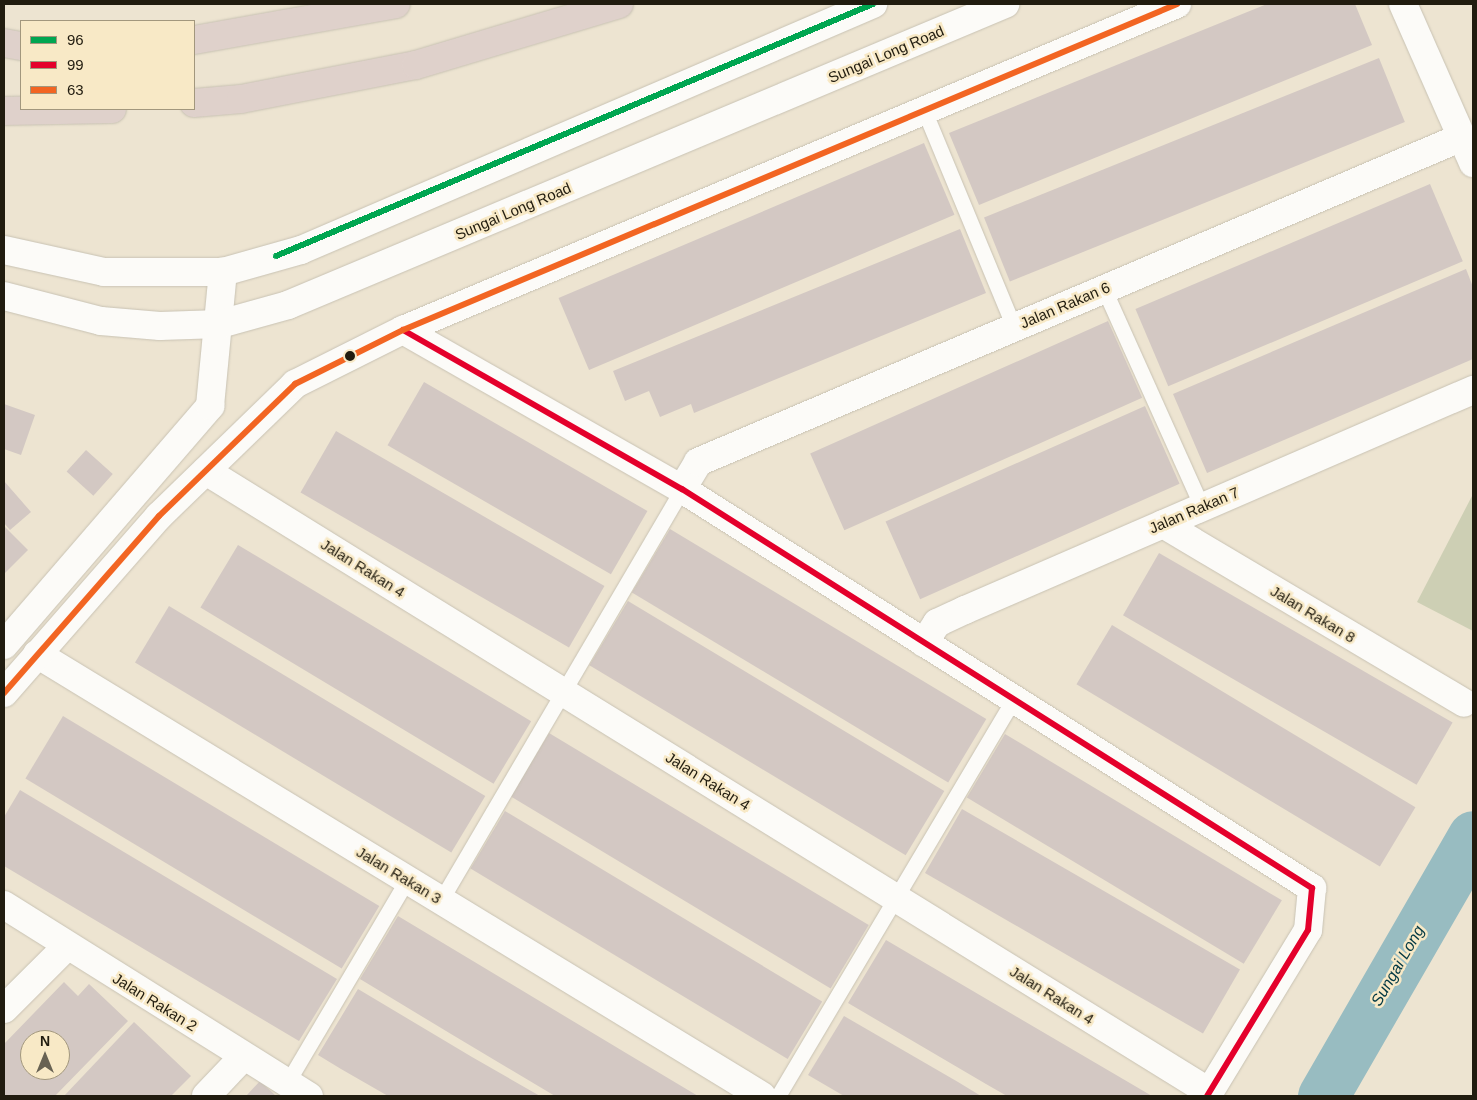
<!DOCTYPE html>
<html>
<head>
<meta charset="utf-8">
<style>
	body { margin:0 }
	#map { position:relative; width:1477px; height:1100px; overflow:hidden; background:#ede4d1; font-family:Arial,sans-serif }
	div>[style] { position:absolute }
	.green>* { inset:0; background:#cdcfb4 }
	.river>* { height:51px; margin:-25.5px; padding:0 25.5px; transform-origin:25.5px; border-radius:25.5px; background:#98bcc1 }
	.building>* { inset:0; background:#d3c8c3; transform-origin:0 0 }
	.roads { filter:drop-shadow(0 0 1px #c8c2b3) drop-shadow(0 0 1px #c8c2b3) }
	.lane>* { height:15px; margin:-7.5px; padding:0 7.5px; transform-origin:7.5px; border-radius:7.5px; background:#fcfbf8 }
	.street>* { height:28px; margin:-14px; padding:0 14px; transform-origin:14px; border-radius:14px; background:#fcfbf8 }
	.secondary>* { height:28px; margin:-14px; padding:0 14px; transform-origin:14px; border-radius:14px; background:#fcfbf8 }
	.highway>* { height:28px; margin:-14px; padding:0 14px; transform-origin:14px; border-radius:14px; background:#dfd1cb }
	.bus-1>* { height:6px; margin:-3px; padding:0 3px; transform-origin:3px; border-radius:3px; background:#00a651 }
	.bus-2>* { height:6px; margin:-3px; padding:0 3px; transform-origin:3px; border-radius:3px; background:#e4002b }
	.bus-3>* { height:6px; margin:-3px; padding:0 3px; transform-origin:3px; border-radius:3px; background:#f26522 }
	.dots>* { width:14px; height:14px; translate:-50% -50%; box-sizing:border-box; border:2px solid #f8e9c6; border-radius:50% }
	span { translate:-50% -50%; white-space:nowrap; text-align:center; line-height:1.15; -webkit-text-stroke:5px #f8e9c6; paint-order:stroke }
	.street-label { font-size:15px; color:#211c0f }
	.water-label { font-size:16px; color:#013742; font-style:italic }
	.frame { position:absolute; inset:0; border:5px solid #211c0f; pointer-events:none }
	.legend { position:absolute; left:20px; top:20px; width:175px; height:90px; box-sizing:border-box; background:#f8e9c6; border:1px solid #a2977d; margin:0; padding:6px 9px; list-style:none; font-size:15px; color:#211c0f }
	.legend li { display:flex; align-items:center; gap:10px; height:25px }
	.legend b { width:25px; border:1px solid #a2977d }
	.north { position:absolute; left:20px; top:1030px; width:50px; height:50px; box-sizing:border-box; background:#f8e9c6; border:1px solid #a2977d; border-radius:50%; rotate:0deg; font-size:14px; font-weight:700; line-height:20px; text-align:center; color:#211c0f }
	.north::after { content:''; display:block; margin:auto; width:18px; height:22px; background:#686253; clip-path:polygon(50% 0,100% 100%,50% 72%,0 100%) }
</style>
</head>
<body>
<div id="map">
	<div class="green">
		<div style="clip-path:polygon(1472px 496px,1473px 497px,1473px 631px,1417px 602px)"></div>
	</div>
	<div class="river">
		<div style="left:1323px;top:1096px;width:300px;rotate:-60deg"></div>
	</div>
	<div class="building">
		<div style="clip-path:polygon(1267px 4px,1355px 4px,1372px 45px,979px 205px,949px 133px)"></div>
		<div style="left:1379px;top:58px;width:69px;height:426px;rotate:68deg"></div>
		<div style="left:924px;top:143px;width:78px;height:397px;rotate:67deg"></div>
		<div style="left:1430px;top:184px;width:84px;height:320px;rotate:67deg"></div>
		<div style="clip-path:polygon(960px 229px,986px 293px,694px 413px,691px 404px,660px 417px,649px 391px,625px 401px,613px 371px)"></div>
		<div style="clip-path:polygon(1466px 269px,1473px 287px,1473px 359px,1207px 473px,1173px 394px)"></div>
		<div style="left:1108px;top:321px;width:84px;height:326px;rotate:66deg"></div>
		<div style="left:424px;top:382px;width:258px;height:73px;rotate:30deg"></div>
		<div style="clip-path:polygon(4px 404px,35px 415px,21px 455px,4px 449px)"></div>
		<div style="left:1145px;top:406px;width:85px;height:284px;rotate:66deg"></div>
		<div style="left:336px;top:431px;width:310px;height:71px;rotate:30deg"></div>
		<div style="left:86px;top:450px;width:36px;height:29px;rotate:42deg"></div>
		<div style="clip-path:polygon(4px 481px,31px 512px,10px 530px,4px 523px)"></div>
		<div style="clip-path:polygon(4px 526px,28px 550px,4px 574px)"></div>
		<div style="left:670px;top:529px;width:369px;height:74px;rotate:31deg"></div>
		<div style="left:238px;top:545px;width:342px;height:73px;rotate:31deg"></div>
		<div style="left:1159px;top:553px;width:339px;height:72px;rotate:30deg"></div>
		<div style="left:628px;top:601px;width:369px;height:75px;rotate:31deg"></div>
		<div style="left:169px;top:606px;width:369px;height:66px;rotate:31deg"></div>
		<div style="left:1112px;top:625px;width:354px;height:69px;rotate:31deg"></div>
		<div style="left:63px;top:716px;width:369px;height:73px;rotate:31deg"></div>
		<div style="left:549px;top:733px;width:373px;height:74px;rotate:31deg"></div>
		<div style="left:1005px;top:734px;width:323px;height:74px;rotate:31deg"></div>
		<div style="clip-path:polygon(20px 790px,337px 979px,299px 1041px,4px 866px,4px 817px)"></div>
		<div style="left:962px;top:809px;width:321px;height:74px;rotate:30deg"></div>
		<div style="left:505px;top:811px;width:370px;height:67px;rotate:31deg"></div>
		<div style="clip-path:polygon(398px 916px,626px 1053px,698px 1096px,555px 1096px,451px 1034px,360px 979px)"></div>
		<div style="clip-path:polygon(886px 940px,1024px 1021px,1152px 1096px,1007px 1096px,986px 1084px,848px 1003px)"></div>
		<div style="clip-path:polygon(evenodd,64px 982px,78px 996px,89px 984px,128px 1021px,55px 1096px,4px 1096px,4px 1044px,64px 982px,30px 1040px,60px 1040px,60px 1070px,30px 1070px,30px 1040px)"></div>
		<div style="clip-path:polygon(358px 989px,472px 1057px,540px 1096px,388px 1096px,341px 1069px,318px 1055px)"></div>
		<div style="clip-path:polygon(844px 1016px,958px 1082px,981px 1096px,844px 1096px,808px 1075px)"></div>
		<div style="clip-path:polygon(134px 1022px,191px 1076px,171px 1096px,64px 1096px)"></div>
		<div style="clip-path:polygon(260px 1081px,276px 1096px,246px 1096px)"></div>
	</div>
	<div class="roads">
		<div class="lane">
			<div style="left:924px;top:110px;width:235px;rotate:67.5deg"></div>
			<div style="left:1104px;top:289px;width:239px;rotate:65.8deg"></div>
			<div style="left:441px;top:900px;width:476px;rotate:-59.6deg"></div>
			<div style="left:287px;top:1083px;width:236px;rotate:-59.4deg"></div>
			<div style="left:778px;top:1096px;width:463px;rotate:-59.3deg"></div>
		</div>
		<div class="street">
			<div style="left:1403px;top:4px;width:174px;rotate:66.2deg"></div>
			<div style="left:403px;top:330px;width:321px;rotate:29.7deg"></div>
			<div style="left:682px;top:489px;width:746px;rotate:32.35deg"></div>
			<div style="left:1312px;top:888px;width:42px;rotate:95.4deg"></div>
			<div style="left:1308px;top:930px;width:194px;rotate:121.3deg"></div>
			<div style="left:206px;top:471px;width:1180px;rotate:31.76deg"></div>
			<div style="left:682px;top:489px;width:31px;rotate:-59deg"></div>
			<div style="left:698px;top:462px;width:830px;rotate:-23.04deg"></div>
			<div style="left:1163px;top:524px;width:350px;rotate:30.7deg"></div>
			<div style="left:924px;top:643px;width:24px;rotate:-57deg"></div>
			<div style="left:937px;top:623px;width:31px;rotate:-25deg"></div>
			<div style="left:965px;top:610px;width:554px;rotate:-23.42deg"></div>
			<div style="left:4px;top:645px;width:316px;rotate:-49.2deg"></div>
			<div style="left:210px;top:406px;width:135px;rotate:-84.5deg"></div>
			<div style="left:37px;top:654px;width:849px;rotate:31.37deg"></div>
			<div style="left:4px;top:693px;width:235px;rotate:-48.8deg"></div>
			<div style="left:159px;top:516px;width:190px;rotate:-44.1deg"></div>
			<div style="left:295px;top:384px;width:121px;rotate:-26.6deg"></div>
			<div style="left:403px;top:330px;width:840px;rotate:-22.84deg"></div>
			<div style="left:4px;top:905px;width:360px;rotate:32.1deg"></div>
			<div style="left:4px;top:1009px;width:88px;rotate:-45deg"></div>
			<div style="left:206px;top:1096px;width:54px;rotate:-46.5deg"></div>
		</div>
		<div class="secondary">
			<div style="left:4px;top:250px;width:102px;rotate:12.4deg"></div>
			<div style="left:104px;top:272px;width:119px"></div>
			<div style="left:223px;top:272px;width:81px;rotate:-15.8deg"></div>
			<div style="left:301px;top:250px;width:623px;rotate:-23.27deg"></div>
			<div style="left:4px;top:296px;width:100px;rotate:14.5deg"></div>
			<div style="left:101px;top:321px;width:59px;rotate:4.8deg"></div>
			<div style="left:160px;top:326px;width:60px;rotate:-1.9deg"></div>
			<div style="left:220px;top:324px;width:71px;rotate:-15.6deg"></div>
			<div style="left:288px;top:305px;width:778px;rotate:-22.77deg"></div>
		</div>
		<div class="highway">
			<div style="left:194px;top:40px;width:205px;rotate:-10.1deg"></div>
			<div style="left:4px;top:43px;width:17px;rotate:10deg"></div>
			<div style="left:194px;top:103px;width:47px;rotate:-4.9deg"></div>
			<div style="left:241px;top:99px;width:178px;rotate:-11deg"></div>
			<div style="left:416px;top:65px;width:212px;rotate:-16.7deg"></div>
			<div style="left:4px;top:111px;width:108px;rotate:-1.1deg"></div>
		</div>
	</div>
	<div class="bus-1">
		<div style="left:276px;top:256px;width:648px;rotate:-22.89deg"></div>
	</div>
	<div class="bus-2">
		<div style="left:403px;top:330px;width:321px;rotate:29.7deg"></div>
		<div style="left:682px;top:489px;width:746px;rotate:32.35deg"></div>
		<div style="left:1312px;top:888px;width:42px;rotate:95.4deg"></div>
		<div style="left:1308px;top:930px;width:194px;rotate:121.3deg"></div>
	</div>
	<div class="bus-3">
		<div style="left:4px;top:693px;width:235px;rotate:-48.8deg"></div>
		<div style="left:159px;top:516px;width:190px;rotate:-44.1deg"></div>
		<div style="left:295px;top:384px;width:121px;rotate:-26.6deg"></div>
		<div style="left:403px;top:330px;width:840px;rotate:-22.84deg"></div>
	</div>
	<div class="dots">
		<div style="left:350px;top:356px;background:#211c0f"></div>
	</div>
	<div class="street-label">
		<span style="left:886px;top:54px;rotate:-23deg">Sungai Long Road</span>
		<span style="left:513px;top:211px;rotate:-23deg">Sungai Long Road</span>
		<span style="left:1065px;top:305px;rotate:-23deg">Jalan Rakan 6</span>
		<span style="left:1194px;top:510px;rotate:-23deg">Jalan Rakan 7</span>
		<span style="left:363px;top:568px;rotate:32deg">Jalan Rakan 4</span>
		<span style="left:1313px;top:614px;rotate:31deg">Jalan Rakan 8</span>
		<span style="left:708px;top:781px;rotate:32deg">Jalan Rakan 4</span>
		<span style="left:399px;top:875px;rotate:31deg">Jalan Rakan 3</span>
		<span style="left:1052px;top:995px;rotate:32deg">Jalan Rakan 4</span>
		<span style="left:155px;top:1002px;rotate:32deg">Jalan Rakan 2</span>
	</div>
	<div class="water-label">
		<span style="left:1398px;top:966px;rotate:-60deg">Sungai Long</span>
	</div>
	<div class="frame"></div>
	<ul class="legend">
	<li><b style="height:6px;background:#00a651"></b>96</li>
	<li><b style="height:6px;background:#e4002b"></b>99</li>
	<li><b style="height:6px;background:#f26522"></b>63</li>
	</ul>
	<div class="north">N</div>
</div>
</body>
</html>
